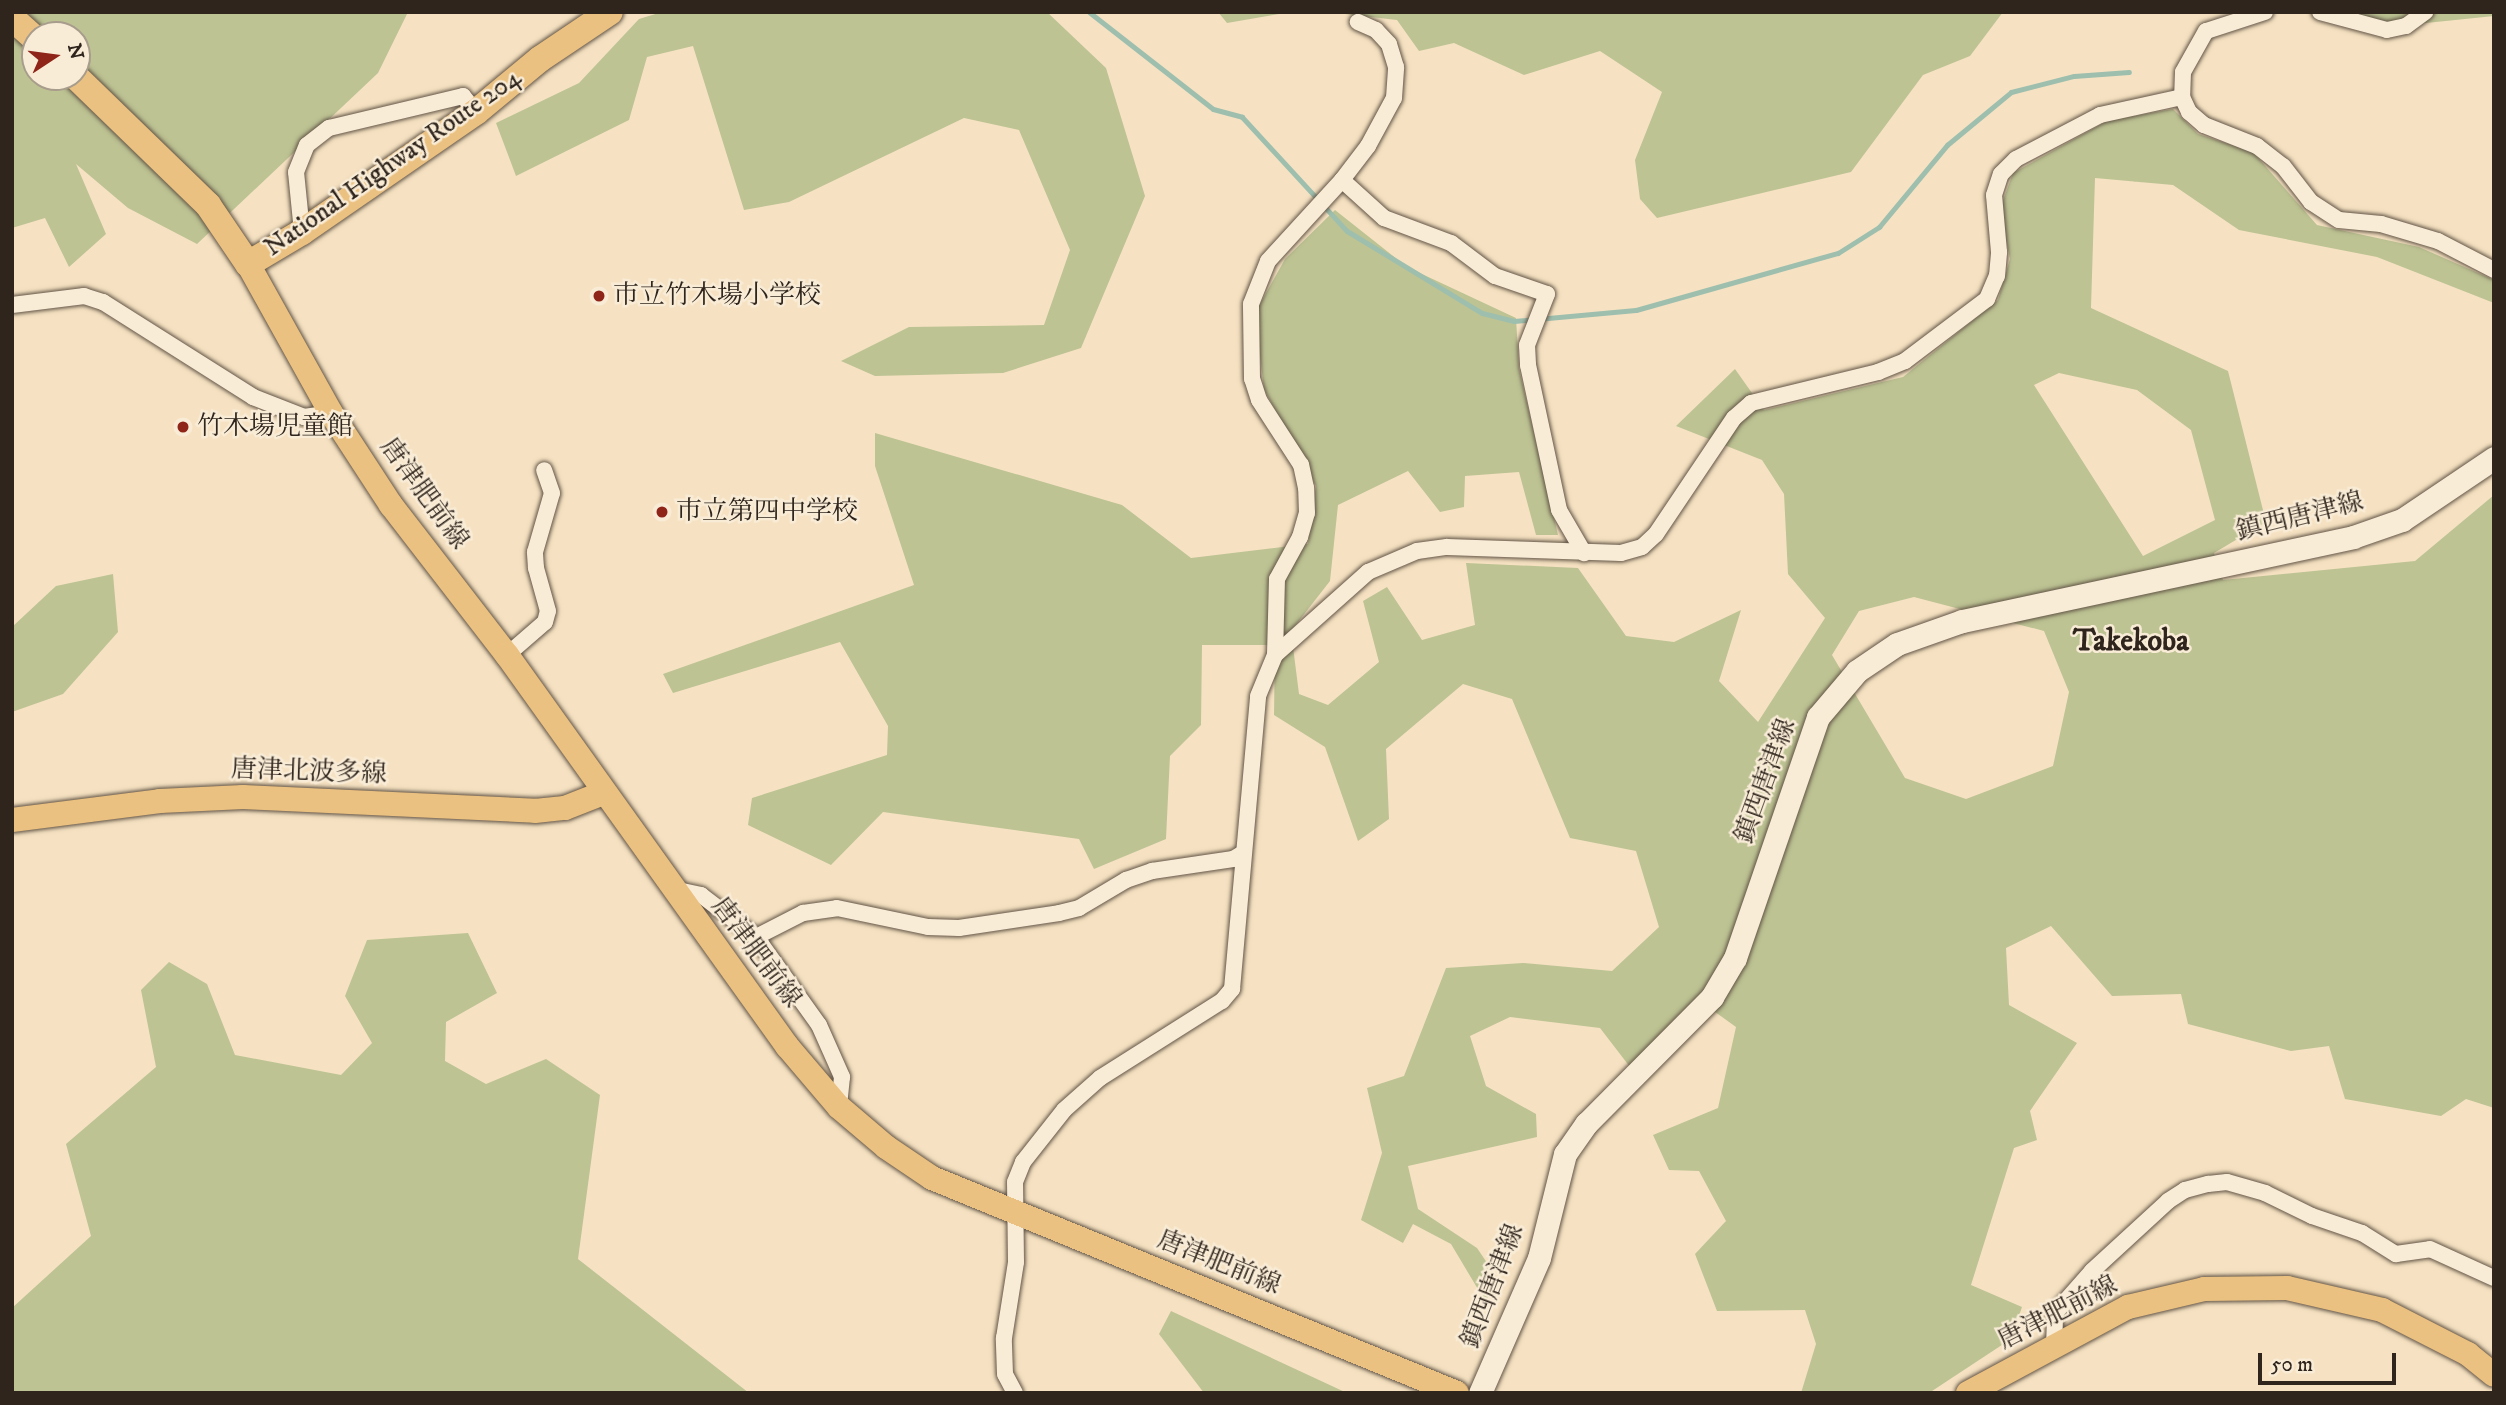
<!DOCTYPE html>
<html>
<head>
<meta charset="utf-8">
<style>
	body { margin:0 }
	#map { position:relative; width:2506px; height:1405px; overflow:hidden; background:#f6e2c2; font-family:"IM FELL DW Pica","Noto Serif JP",serif }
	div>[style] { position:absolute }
	.green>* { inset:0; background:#bdc393 }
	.stream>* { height:5px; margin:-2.5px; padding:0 2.5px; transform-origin:2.5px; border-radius:2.5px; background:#9ebfae }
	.roads { filter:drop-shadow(0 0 2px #615446) drop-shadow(0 0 2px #615446) }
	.minor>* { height:16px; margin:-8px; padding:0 8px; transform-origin:8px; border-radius:8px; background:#f9ecd7 }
	.secondary>* { height:23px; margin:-11.5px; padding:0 11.5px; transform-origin:11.5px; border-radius:11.5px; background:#f9ecd7 }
	.primary>* { height:24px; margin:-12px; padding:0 12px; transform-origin:12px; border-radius:12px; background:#ebc181 }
	.trunk>* { height:26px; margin:-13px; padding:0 13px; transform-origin:13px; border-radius:13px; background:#ebc181 }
	.dots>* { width:19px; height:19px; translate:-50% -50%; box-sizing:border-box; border:4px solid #f9ecd7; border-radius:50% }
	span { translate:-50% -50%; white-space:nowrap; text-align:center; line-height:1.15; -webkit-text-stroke:5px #f9ecd7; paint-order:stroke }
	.street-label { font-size:26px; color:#2f251c }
	.poi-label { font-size:26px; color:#2f251c }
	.left { translate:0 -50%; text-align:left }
	.quarter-label { font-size:30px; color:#2f251c; font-weight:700 }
	.frame { position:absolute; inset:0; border:14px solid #2f251c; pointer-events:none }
	.north { position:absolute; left:21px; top:21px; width:70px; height:70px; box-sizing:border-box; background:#f9ecd7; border:2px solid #a89c8c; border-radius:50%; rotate:77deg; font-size:19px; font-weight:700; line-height:28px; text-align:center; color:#2f251c }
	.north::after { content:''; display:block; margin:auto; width:24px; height:32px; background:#8f2418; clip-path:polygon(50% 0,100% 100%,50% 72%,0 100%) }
	.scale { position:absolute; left:2258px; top:1353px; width:138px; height:32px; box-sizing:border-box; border:4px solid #2f251c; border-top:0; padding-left:9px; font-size:21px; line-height:24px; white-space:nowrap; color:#2f251c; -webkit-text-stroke:5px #f9ecd7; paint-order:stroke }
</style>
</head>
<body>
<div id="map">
	<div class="green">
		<div style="clip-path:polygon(evenodd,12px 12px,408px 12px,378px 73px,197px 244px,128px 208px,76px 164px,106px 234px,69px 267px,45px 218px,12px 228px,12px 12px,35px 35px,77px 35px,77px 77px,35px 77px,35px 35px)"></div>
		<div style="clip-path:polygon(662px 12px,1047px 12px,1106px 68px,1145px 196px,1081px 348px,1003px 373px,875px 376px,841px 361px,909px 327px,1044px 325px,1070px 250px,1019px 130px,964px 118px,789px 202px,744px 210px,693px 46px,647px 57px,629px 120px,516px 176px,496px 123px,579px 83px,639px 19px)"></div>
		<div style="clip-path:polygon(1218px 12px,1291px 12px,1227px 23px)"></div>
		<div style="clip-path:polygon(1328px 12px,2003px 12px,1970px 56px,1923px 75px,1851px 172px,1657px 218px,1640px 199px,1635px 160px,1662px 92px,1600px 51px,1524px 75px,1454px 43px,1419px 51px,1397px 20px)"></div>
		<div style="clip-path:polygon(2320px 12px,2494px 12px,2494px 16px,2368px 29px)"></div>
		<div style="clip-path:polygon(evenodd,2173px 109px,2198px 134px,2253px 152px,2317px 225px,2419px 247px,2494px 280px,2494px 303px,2377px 257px,2239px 230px,2173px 185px,2095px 178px,2091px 308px,2228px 371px,2266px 522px,2214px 553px,2223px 580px,2415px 561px,2494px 495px,2494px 1108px,2466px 1099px,2441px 1116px,2345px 1099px,2329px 1046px,2291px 1051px,2188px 1024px,2181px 994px,2112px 996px,2051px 926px,2006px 948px,2009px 1005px,2077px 1043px,2030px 1111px,2037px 1140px,2014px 1148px,1971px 1285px,2022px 1307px,2011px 1339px,1929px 1393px,1801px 1393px,1816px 1344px,1805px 1310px,1717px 1311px,1695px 1254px,1726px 1221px,1699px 1171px,1669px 1170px,1653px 1135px,1718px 1108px,1736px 1027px,1704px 1004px,1630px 1067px,1600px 1028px,1510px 1017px,1470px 1036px,1486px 1086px,1536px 1114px,1537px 1137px,1408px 1166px,1418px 1209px,1477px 1248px,1500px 1282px,1485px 1301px,1451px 1244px,1413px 1224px,1403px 1243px,1361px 1220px,1382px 1153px,1367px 1088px,1404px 1076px,1446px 968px,1523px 963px,1612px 971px,1659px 927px,1636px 851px,1570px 838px,1512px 699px,1463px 684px,1386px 749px,1389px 819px,1358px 841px,1325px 747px,1274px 715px,1275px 645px,1202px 645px,1201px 725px,1170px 756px,1166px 839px,1094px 869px,1079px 839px,883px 812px,831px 865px,748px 825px,752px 798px,887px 755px,888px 726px,840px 642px,673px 693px,663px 674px,914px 585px,875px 466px,875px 433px,1122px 505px,1191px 558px,1308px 544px,1316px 486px,1264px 389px,1255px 313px,1285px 259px,1335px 210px,1407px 267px,1516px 318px,1519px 369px,1558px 535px,1536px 535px,1519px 472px,1465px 476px,1464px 507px,1440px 512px,1408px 471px,1338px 505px,1330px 581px,1291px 631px,1299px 694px,1328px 705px,1379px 662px,1363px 601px,1387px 587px,1422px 640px,1475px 625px,1466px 563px,1578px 568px,1626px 636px,1674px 642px,1741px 610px,1719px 681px,1758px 722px,1825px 618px,1788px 574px,1784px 494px,1762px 460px,1676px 426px,1735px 369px,1764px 410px,1903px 377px,1998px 300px,2010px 259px,2000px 209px,2013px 173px,2107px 121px,2173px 109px,2059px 373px,2137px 390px,2191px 430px,2215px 520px,2143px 556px,2034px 385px,2059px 373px,2173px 109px,1914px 597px,2044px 631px,2069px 692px,2053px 766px,1966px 799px,1905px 778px,1832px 655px,1859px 611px,1914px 597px)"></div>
		<div style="clip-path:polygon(113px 574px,118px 632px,63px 694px,12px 712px,12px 627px,56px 586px)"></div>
		<div style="clip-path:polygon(468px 933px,497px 993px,446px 1022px,445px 1061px,486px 1084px,546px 1059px,600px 1095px,578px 1259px,749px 1393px,12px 1393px,12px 1308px,91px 1236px,66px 1144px,156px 1067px,141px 990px,169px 962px,207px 984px,235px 1055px,341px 1075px,372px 1043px,345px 996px,367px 940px)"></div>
		<div style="clip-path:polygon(1171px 1311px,1347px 1393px,1204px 1393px,1159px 1334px)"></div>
	</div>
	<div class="stream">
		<div style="left:1089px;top:12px;width:157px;rotate:38deg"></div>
		<div style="left:1213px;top:109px;width:30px;rotate:15deg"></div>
		<div style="left:1242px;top:117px;width:155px;rotate:47.4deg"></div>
		<div style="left:1347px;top:231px;width:158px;rotate:31.3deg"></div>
		<div style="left:1482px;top:313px;width:33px;rotate:14deg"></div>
		<div style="left:1514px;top:321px;width:122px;rotate:-5.2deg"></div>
		<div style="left:1636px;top:310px;width:210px;rotate:-15.8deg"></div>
		<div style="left:1838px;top:253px;width:49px;rotate:-32.4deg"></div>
		<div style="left:1879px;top:227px;width:107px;rotate:-50.3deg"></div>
		<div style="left:1947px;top:145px;width:83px;rotate:-39.6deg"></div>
		<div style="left:2011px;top:92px;width:65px;rotate:-14.3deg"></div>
		<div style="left:2074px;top:76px;width:55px;rotate:-4.2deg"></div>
	</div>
	<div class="roads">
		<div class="minor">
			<div style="left:2265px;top:12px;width:62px;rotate:162.1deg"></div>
			<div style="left:2206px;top:31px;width:47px;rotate:119.3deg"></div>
			<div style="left:2183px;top:72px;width:25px;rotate:92deg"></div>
			<div style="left:2182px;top:97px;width:17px;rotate:65deg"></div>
			<div style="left:2189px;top:112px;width:20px;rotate:41deg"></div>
			<div style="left:2204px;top:125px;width:57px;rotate:21.6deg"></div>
			<div style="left:2257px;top:146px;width:33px;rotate:38deg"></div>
			<div style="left:2283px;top:166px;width:46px;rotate:52.1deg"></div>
			<div style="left:2311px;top:202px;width:33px;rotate:33deg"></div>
			<div style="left:2339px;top:220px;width:42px;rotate:5.4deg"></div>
			<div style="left:2381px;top:224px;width:59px;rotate:16.6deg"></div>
			<div style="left:2438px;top:241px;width:63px;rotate:27.4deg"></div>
			<div style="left:2320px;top:12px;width:69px;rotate:15deg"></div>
			<div style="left:2387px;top:30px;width:19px;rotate:-12deg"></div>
			<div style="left:2406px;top:26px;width:24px;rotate:-36deg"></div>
			<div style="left:1342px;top:180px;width:57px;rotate:42.1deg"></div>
			<div style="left:1384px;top:218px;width:72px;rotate:20.5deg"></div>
			<div style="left:1451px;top:243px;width:55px;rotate:36.9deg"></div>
			<div style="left:1495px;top:276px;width:55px;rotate:19.1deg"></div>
			<div style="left:1547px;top:294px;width:55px;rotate:111.4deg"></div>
			<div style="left:1527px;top:345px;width:20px;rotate:87deg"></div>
			<div style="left:1528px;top:365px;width:148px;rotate:77.9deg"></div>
			<div style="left:1559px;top:510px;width:50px;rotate:59.8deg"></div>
			<div style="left:302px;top:232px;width:60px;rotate:-95.7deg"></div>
			<div style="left:296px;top:172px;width:29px;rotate:-68deg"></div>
			<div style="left:307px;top:145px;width:28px;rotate:-38deg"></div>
			<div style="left:329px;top:128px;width:138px;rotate:-13.4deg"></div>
			<div style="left:463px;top:96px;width:21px;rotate:51deg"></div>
			<div style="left:12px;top:305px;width:73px;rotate:-7.1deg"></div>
			<div style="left:84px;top:296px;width:20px;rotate:18deg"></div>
			<div style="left:103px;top:302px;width:178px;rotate:32.3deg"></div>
			<div style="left:253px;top:397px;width:55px;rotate:21.4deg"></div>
			<div style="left:304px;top:417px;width:27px;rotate:-8deg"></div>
			<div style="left:507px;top:655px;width:50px;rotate:-41deg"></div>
			<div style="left:545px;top:622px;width:11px;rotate:-75deg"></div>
			<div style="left:548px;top:611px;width:45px;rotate:-105.6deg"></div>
			<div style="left:536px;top:568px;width:16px;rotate:-94deg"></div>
			<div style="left:535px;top:552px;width:61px;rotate:-73.9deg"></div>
			<div style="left:552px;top:493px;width:24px;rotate:-109deg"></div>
			<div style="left:1275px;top:655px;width:76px;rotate:-88.5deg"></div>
			<div style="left:1277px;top:579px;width:48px;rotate:-61.3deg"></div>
			<div style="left:1300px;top:537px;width:25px;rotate:-74deg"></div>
			<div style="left:1307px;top:513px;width:25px;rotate:-92deg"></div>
			<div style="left:1306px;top:488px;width:24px;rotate:-102deg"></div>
			<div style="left:1301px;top:465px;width:77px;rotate:-122.9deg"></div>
			<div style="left:1259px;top:400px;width:22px;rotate:-108deg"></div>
			<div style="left:1252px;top:379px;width:75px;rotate:-90.8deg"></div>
			<div style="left:1251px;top:304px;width:46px;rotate:-68.4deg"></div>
			<div style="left:1268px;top:261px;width:110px;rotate:-47.6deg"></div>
			<div style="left:1342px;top:180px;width:43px;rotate:-52.6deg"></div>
			<div style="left:1368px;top:146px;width:55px;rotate:-61.6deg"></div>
			<div style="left:1394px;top:98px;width:31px;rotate:-86deg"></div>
			<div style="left:1396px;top:67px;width:24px;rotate:-107deg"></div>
			<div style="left:1389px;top:44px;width:19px;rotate:-133deg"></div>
			<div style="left:1376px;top:30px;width:20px;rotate:-156deg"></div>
			<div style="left:673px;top:889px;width:29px;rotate:12deg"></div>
			<div style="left:701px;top:895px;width:69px;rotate:37.4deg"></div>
			<div style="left:756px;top:937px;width:53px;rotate:-27.1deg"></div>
			<div style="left:803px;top:913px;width:34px;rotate:-8deg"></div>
			<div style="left:837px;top:908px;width:93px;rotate:11.8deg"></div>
			<div style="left:928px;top:927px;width:31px;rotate:2deg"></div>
			<div style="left:959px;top:928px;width:101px;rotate:-8.5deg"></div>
			<div style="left:1059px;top:913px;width:21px;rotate:-14deg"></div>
			<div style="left:1079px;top:908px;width:55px;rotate:-30.8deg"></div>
			<div style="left:1126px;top:880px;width:28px;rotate:-19deg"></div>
			<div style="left:1152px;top:871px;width:82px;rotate:-8.4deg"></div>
			<div style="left:1233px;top:859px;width:12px;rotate:-31deg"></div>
			<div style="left:756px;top:937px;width:108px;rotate:54.4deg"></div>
			<div style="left:819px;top:1025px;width:57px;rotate:66.1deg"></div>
			<div style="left:842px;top:1077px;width:30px;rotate:96deg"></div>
			<div style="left:2054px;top:1347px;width:34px;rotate:-88deg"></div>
			<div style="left:2055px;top:1313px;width:56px;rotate:-48.6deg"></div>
			<div style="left:2092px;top:1271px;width:103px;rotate:-42.6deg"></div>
			<div style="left:2168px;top:1201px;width:20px;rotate:-33deg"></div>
			<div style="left:2185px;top:1190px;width:24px;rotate:-15deg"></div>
			<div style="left:2208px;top:1184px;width:19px;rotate:-6deg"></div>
			<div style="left:2227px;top:1182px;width:40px;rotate:16deg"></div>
			<div style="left:2265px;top:1193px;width:52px;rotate:26.1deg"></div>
			<div style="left:2312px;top:1216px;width:53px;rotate:18.8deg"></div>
			<div style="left:2362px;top:1233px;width:40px;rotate:32deg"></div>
			<div style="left:2396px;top:1254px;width:34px;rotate:-8deg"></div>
			<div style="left:2430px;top:1249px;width:70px;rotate:24.4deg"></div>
			<div style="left:1015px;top:1393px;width:21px;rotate:-118deg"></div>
			<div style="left:1005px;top:1374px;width:36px;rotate:-92deg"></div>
			<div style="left:1004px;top:1338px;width:77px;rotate:-81deg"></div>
			<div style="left:1016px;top:1262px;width:80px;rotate:-90.7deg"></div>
			<div style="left:1015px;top:1182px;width:22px;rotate:-68deg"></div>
			<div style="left:1023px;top:1162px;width:66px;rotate:-51.7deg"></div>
			<div style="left:1064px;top:1110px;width:48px;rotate:-41.6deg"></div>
			<div style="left:1100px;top:1078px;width:144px;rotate:-32.3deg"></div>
			<div style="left:1222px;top:1001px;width:16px;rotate:-50deg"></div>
			<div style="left:1232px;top:989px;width:294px;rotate:-84.9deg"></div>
			<div style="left:1258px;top:696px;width:44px;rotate:-67.5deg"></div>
			<div style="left:1275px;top:655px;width:125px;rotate:-41.7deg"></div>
			<div style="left:1368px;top:572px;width:53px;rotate:-23.2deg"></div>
			<div style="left:1417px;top:551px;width:30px;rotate:-8deg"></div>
			<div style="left:1447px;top:547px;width:174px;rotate:2deg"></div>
			<div style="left:1621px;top:553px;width:22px;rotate:-16deg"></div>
			<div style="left:1642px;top:547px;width:19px;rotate:-43deg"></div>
			<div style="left:1656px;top:534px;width:140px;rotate:-56.1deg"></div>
			<div style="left:1734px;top:418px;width:23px;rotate:-41deg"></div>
			<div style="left:1751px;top:403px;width:131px;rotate:-13.7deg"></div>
			<div style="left:1878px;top:372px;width:29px;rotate:-22deg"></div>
			<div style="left:1905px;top:361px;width:103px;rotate:-37.1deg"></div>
			<div style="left:1987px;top:299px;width:25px;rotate:-67deg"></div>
			<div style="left:1997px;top:276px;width:24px;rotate:-85deg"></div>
			<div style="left:1999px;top:252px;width:57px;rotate:-95deg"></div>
			<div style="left:1994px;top:195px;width:22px;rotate:-72deg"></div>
			<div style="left:2001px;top:174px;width:21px;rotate:-45deg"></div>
			<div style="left:2016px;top:159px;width:95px;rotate:-27.6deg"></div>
			<div style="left:2100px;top:115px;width:84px;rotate:-12.4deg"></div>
		</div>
		<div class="secondary">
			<div style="left:1480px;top:1393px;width:147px;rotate:-66.4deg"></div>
			<div style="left:1539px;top:1258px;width:107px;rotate:-76deg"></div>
			<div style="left:1565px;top:1154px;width:37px;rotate:-55deg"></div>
			<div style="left:1586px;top:1124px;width:179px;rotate:-45.2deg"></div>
			<div style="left:1712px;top:997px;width:45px;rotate:-59.5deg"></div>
			<div style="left:1735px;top:958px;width:255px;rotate:-71deg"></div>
			<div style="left:1818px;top:717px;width:60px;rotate:-49.7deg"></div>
			<div style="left:1857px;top:671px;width:48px;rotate:-34deg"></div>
			<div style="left:1897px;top:644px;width:69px;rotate:-19.5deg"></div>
			<div style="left:1962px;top:621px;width:400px;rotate:-12.1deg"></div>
			<div style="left:2353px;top:537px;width:52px;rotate:-19.1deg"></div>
			<div style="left:2402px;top:520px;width:111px;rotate:-34deg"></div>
		</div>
		<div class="primary">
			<div style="left:248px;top:264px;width:171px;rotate:60.9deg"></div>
			<div style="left:331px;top:413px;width:110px;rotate:56.9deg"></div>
			<div style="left:391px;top:505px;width:190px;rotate:52.3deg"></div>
			<div style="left:507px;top:655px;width:481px;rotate:54.4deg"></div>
			<div style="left:787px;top:1046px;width:80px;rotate:49.6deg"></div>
			<div style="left:839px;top:1107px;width:62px;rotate:40.4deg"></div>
			<div style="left:886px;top:1147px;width:55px;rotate:34deg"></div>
			<div style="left:932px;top:1178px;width:567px;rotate:22.27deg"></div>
			<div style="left:12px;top:820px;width:149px;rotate:-7.3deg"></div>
			<div style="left:160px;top:801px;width:83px;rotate:-2.8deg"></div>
			<div style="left:243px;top:797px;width:292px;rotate:2.7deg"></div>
			<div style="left:535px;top:811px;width:30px;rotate:-6deg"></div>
			<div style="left:565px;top:808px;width:41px;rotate:-21.5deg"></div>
			<div style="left:1968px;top:1393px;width:182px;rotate:-28.3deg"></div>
			<div style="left:2128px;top:1307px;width:78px;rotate:-13.3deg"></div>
			<div style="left:2204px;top:1289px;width:83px;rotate:-0.7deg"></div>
			<div style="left:2287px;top:1288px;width:98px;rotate:13deg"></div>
			<div style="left:2382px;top:1310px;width:97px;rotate:27.1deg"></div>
			<div style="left:2468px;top:1354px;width:33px;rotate:39deg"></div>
		</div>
		<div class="trunk">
			<div style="left:12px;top:18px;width:31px;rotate:42deg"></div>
			<div style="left:76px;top:77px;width:184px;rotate:44.1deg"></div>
			<div style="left:208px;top:205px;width:71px;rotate:55.9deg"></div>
			<div style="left:248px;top:264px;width:63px;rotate:-30.7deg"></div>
			<div style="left:302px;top:232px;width:211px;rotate:-34.6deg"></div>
			<div style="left:476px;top:112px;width:83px;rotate:-39.6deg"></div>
			<div style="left:540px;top:59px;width:84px;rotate:-33.9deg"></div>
		</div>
	</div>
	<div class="dots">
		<div style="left:599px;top:296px;background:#8f2418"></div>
		<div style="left:183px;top:427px;background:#8f2418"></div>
		<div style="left:662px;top:512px;background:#8f2418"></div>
	</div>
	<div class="street-label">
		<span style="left:393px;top:163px;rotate:-35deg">National Highway Route 204</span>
		<span style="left:424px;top:494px;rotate:54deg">唐津肥前線</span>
		<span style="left:2300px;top:517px;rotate:-14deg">鎮西唐津線</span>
		<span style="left:309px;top:772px;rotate:2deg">唐津北波多線</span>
		<span style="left:1766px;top:781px;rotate:-70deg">鎮西唐津線</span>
		<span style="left:756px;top:953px;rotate:53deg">唐津肥前線</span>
		<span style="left:1219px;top:1263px;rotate:22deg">唐津肥前線</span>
		<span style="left:1493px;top:1286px;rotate:-69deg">鎮西唐津線</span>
		<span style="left:2058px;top:1313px;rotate:-27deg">唐津肥前線</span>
	</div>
	<div class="poi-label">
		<span class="left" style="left:613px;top:296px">市立竹木場小学校</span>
		<span class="left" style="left:197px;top:427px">竹木場児童館</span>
		<span class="left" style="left:676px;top:512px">市立第四中学校</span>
	</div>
	<div class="quarter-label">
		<span style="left:2131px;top:642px">Takekoba</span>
	</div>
	<div class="frame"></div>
	<div class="north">N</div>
	<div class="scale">50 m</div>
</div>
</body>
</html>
